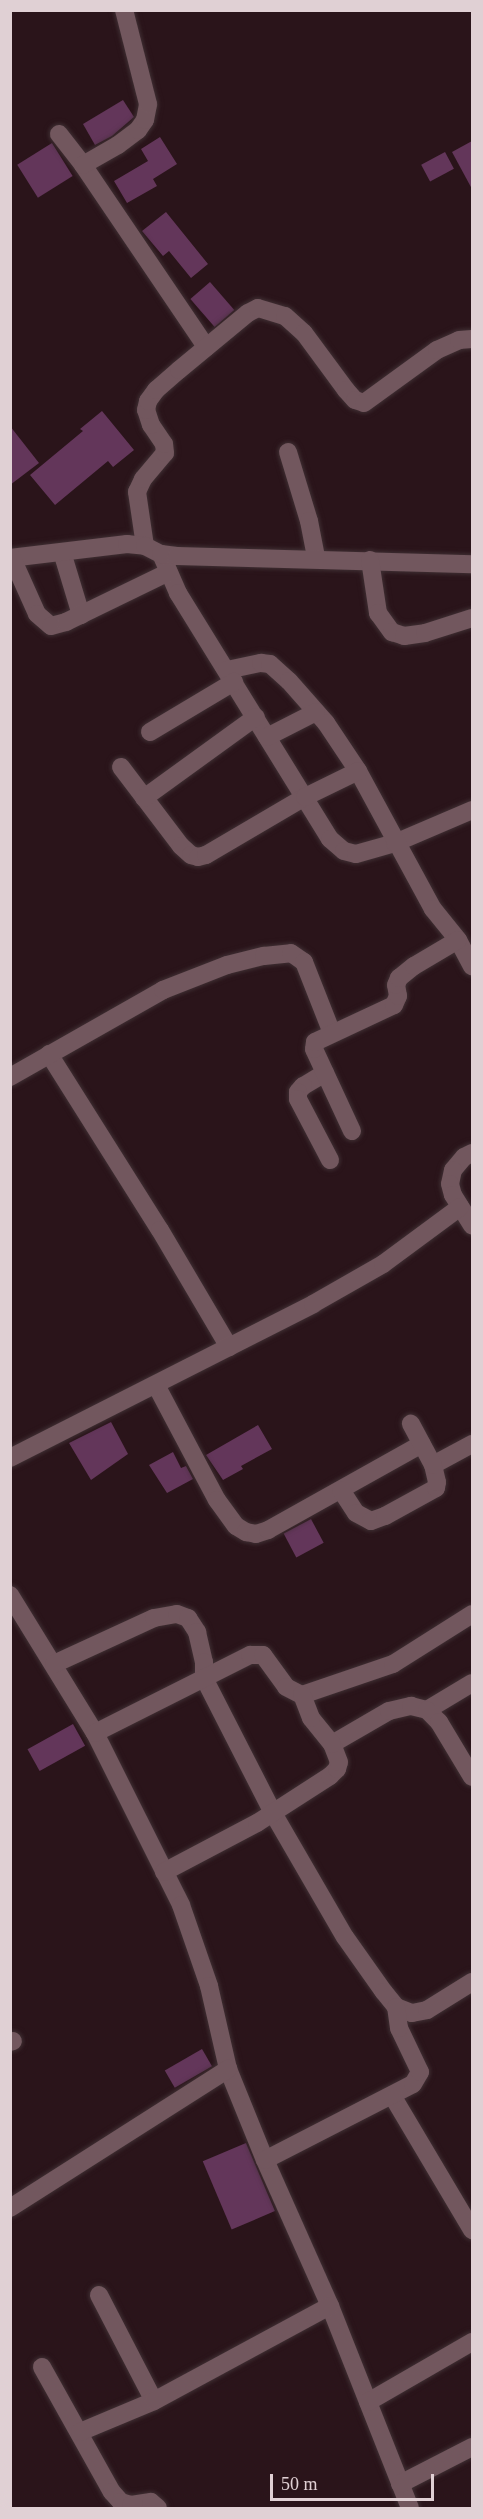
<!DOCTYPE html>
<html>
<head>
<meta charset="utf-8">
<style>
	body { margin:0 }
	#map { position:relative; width:483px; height:2519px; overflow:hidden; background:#2a141a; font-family:Georgia,serif }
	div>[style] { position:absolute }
	.building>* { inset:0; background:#63365a; transform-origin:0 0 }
	.roads { filter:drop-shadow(0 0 2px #3f2f33) drop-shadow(0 0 2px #3f2f33) }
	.street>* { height:18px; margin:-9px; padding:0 9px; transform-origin:9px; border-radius:9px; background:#72575e }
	span { translate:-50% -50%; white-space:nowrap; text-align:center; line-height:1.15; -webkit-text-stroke:4.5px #2a141a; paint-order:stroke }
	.frame { position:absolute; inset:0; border:12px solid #e0d0d4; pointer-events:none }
	.scale { position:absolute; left:270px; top:2474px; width:164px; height:27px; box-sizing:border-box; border:3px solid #e0d0d4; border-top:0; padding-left:8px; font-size:18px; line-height:21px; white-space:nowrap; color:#e0d0d4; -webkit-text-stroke:4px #2a141a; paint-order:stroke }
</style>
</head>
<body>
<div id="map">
	<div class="building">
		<div style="clip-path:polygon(123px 100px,134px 117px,112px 136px,95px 145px,83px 124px)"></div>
		<div style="clip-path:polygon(160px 137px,177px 164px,153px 179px,157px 186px,127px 203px,114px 181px,148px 161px,141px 149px)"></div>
		<div style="clip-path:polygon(472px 141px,472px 189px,452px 152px)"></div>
		<div style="left:52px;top:143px;width:39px;height:41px;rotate:58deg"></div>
		<div style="left:445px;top:152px;width:19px;height:27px;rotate:62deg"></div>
		<div style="clip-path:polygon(166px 212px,208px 264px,191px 278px,169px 251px,163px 256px,142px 231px)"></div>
		<div style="left:210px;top:282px;width:37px;height:26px;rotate:49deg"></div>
		<div style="clip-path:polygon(102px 411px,134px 450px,113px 467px,108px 461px,55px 505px,30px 475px,83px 431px,80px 429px)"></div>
		<div style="clip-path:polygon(10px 426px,39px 463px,10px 485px)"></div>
		<div style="clip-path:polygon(111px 1422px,128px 1454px,91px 1480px,69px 1443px)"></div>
		<div style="clip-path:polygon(258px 1425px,272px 1449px,241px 1466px,243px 1469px,223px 1480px,206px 1455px)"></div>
		<div style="clip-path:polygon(173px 1452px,181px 1468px,186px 1466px,193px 1479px,167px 1493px,149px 1465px)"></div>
		<div style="left:311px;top:1519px;width:27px;height:31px;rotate:62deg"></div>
		<div style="left:73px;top:1724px;width:25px;height:52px;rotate:61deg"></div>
		<div style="left:202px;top:2049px;width:20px;height:43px;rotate:60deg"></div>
		<div style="left:246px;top:2143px;width:74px;height:47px;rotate:67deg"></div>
	</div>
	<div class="roads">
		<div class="street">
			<div style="left:59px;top:134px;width:39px;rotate:52deg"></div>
			<div style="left:83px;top:165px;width:220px;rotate:55.9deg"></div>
			<div style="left:83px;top:165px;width:40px;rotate:-29.7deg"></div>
			<div style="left:118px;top:145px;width:25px;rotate:-37deg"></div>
			<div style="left:138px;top:130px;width:12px;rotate:-55deg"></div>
			<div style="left:145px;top:120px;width:16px;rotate:-79deg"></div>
			<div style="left:148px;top:104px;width:97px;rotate:-104.3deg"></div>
			<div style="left:288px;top:452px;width:72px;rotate:73.1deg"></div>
			<div style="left:309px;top:521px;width:38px;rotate:79deg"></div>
			<div style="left:145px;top:546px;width:55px;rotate:-98.4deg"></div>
			<div style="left:137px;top:492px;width:14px;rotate:-65deg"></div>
			<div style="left:143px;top:479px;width:34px;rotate:-50deg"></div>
			<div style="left:165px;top:453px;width:9px;rotate:-96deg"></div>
			<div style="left:164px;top:444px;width:23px;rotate:-124deg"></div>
			<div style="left:151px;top:425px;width:16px;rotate:-108deg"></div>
			<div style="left:146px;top:410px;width:9px;rotate:-77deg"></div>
			<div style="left:148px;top:401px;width:14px;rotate:-54deg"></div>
			<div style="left:156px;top:390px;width:30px;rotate:-41deg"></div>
			<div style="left:179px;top:370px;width:89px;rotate:-39.6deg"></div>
			<div style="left:248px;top:313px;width:11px;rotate:-27deg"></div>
			<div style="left:258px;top:308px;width:28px;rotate:17deg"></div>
			<div style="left:285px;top:316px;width:25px;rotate:42deg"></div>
			<div style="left:304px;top:333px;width:71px;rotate:53.6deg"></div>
			<div style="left:346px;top:390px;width:13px;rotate:48deg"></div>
			<div style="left:355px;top:400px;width:9px;rotate:18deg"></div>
			<div style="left:364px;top:403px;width:90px;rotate:-36deg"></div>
			<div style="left:437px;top:350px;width:24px;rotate:-24deg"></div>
			<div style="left:459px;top:340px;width:13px;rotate:-4deg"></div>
			<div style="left:62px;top:552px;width:66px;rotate:73.2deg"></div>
			<div style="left:161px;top:554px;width:43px;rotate:66.4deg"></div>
			<div style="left:178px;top:593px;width:289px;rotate:58.3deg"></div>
			<div style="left:330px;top:839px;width:18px;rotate:41deg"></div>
			<div style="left:344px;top:851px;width:12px;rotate:14deg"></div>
			<div style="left:356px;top:854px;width:41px;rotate:-15.8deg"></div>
			<div style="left:395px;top:843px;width:84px;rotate:-23.2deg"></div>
			<div style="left:10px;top:558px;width:118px;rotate:-6.8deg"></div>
			<div style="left:127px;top:544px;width:18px;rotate:6deg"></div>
			<div style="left:145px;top:546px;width:18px;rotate:27deg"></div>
			<div style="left:161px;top:554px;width:16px;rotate:7deg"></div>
			<div style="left:177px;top:556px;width:295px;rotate:1.6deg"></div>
			<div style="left:12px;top:558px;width:61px;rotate:65.9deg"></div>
			<div style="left:37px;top:614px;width:18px;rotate:41deg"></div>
			<div style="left:51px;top:626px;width:16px;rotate:-15deg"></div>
			<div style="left:66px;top:622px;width:114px;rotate:-25.9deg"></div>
			<div style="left:370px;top:560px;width:54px;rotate:81.4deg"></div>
			<div style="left:378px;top:613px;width:24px;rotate:54deg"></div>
			<div style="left:392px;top:632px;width:13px;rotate:18deg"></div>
			<div style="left:404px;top:636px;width:21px;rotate:-8deg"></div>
			<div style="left:425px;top:633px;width:49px;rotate:-17.7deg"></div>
			<div style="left:227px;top:670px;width:35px;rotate:-12deg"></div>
			<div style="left:261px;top:663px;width:9px;rotate:6deg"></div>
			<div style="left:270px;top:664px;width:25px;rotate:42deg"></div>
			<div style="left:289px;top:681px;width:56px;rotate:48.6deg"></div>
			<div style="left:326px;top:723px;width:58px;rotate:56.3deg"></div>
			<div style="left:358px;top:771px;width:157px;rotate:61.5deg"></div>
			<div style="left:433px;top:909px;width:40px;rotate:51deg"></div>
			<div style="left:458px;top:940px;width:30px;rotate:62deg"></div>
			<div style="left:150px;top:732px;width:98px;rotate:-30.8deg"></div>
			<div style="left:267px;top:737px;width:55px;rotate:-27deg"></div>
			<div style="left:121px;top:767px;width:99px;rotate:52.8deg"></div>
			<div style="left:181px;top:846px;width:13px;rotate:42deg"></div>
			<div style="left:191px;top:855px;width:7px;rotate:16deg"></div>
			<div style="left:198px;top:857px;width:8px;rotate:-14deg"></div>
			<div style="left:206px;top:855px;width:115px;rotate:-30.4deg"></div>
			<div style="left:305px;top:797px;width:59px;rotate:-26.1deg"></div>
			<div style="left:144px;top:798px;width:138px;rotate:-35.9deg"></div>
			<div style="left:49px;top:1054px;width:208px;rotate:57.8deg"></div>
			<div style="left:160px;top:1230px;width:136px;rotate:59.5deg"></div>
			<div style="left:325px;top:1073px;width:26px;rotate:149deg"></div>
			<div style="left:303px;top:1086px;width:8px;rotate:130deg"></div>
			<div style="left:298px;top:1092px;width:7px;rotate:90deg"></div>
			<div style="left:298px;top:1099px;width:69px;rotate:62.3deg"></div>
			<div style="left:10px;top:1077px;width:176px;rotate:-29.6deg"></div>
			<div style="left:163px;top:990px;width:69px;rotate:-21.3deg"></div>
			<div style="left:227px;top:965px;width:38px;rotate:-14deg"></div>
			<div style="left:264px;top:956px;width:27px;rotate:-6deg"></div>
			<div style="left:291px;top:953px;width:16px;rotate:35deg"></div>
			<div style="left:304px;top:962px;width:76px;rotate:68.5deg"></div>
			<div style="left:352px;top:1131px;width:90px;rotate:-114.9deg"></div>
			<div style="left:314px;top:1049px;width:7px;rotate:-82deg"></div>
			<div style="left:315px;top:1042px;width:87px;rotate:-25.1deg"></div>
			<div style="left:394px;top:1005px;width:10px;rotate:-66deg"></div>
			<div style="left:398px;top:996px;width:11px;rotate:-100deg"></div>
			<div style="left:396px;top:985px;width:8px;rotate:-67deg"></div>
			<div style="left:399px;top:978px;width:19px;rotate:-39deg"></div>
			<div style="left:414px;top:966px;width:51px;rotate:-30.6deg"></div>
			<div style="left:472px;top:1153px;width:9px;rotate:153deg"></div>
			<div style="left:464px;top:1157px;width:17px;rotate:130deg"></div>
			<div style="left:453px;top:1170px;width:14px;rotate:102deg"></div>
			<div style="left:450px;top:1184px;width:11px;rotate:75deg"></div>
			<div style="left:453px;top:1195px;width:36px;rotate:58deg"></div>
			<div style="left:156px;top:1385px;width:130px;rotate:62.1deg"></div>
			<div style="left:217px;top:1500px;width:32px;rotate:54deg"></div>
			<div style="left:236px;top:1526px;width:12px;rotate:31deg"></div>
			<div style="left:246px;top:1532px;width:10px;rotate:11deg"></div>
			<div style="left:256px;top:1534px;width:13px;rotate:-18deg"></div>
			<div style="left:268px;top:1530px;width:176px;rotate:-29.2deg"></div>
			<div style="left:10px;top:1458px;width:340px;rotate:-26.9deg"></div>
			<div style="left:313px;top:1304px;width:81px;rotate:-29.7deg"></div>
			<div style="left:383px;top:1264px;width:96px;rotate:-36.5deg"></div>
			<div style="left:433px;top:1465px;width:44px;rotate:-28.3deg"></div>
			<div style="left:341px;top:1490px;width:27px;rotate:57deg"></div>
			<div style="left:356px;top:1513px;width:17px;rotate:28deg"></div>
			<div style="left:371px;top:1521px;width:15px;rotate:-20deg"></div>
			<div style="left:385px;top:1516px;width:58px;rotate:-28.8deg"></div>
			<div style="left:436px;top:1488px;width:6px;rotate:-81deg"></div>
			<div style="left:437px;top:1482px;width:17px;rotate:-103deg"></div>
			<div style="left:433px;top:1465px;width:47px;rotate:-118.2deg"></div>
			<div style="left:10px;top:1595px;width:162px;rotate:58.4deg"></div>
			<div style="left:95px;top:1733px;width:192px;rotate:63.4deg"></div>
			<div style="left:181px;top:1905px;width:86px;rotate:70.9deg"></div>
			<div style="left:209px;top:1986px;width:85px;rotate:77.1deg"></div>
			<div style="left:228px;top:2069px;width:98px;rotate:67.9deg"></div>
			<div style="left:265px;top:2160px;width:160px;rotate:66deg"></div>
			<div style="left:330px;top:2306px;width:217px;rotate:68.4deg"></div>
			<div style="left:54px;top:1664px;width:110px;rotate:-24.7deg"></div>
			<div style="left:154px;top:1618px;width:23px;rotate:-10deg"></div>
			<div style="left:177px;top:1614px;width:12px;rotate:20deg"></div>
			<div style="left:188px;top:1618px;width:17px;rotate:57deg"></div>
			<div style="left:197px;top:1632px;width:31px;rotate:77deg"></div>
			<div style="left:204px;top:1662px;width:16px;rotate:90deg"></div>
			<div style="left:204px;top:1678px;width:152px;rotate:62.9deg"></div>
			<div style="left:273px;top:1813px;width:143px;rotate:59.9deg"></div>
			<div style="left:345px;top:1937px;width:67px;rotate:54.7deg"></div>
			<div style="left:384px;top:1992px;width:19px;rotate:51deg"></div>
			<div style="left:396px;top:2007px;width:17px;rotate:21deg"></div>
			<div style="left:412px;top:2013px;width:15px;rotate:-11deg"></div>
			<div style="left:427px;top:2010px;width:53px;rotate:-31.9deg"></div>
			<div style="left:427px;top:1710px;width:52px;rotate:-31deg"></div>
			<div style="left:95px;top:1733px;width:174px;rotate:-26.7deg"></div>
			<div style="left:250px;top:1655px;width:13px"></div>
			<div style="left:263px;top:1655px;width:39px;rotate:54deg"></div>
			<div style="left:286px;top:1687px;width:18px;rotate:27deg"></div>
			<div style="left:302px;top:1695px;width:96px;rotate:-18.8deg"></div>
			<div style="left:393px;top:1664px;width:93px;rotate:-32.3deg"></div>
			<div style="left:332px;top:1744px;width:66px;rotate:-30.1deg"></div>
			<div style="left:389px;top:1711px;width:23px;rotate:-13deg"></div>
			<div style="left:411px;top:1706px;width:16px;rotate:14deg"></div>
			<div style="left:427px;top:1710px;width:17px;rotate:45deg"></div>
			<div style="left:439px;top:1722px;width:64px;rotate:59deg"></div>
			<div style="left:164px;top:1872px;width:105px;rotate:-27.8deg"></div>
			<div style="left:257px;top:1823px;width:87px;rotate:-32.8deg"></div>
			<div style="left:330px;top:1776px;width:10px;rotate:-45deg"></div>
			<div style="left:337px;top:1769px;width:7px;rotate:-74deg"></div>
			<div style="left:339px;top:1762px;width:19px;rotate:-111deg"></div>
			<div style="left:332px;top:1744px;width:33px;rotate:-129deg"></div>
			<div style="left:311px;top:1718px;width:25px;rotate:-111deg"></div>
			<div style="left:10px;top:2042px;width:3px;rotate:-18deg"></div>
			<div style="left:393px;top:2097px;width:155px;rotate:59.3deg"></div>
			<div style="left:265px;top:2160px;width:166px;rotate:-27.2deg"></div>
			<div style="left:413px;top:2084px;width:14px;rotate:-60deg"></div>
			<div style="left:420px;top:2072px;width:49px;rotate:-115.5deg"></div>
			<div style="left:399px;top:2028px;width:21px;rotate:-98deg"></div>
			<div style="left:10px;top:2208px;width:259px;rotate:-32.5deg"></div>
			<div style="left:99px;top:2295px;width:119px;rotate:62.6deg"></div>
			<div style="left:42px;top:2367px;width:143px;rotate:60.8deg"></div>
			<div style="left:112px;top:2492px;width:13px;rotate:48deg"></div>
			<div style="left:121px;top:2502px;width:10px;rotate:17deg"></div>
			<div style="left:131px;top:2505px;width:20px;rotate:-9deg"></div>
			<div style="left:151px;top:2502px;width:9px;rotate:41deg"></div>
			<div style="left:368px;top:2402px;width:120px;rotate:-30deg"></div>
			<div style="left:80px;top:2432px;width:80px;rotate:-22.7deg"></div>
			<div style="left:154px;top:2401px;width:200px;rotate:-28.4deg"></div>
			<div style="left:400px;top:2484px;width:81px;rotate:-27.2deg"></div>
		</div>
	</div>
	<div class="frame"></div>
	<div class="scale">50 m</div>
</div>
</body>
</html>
